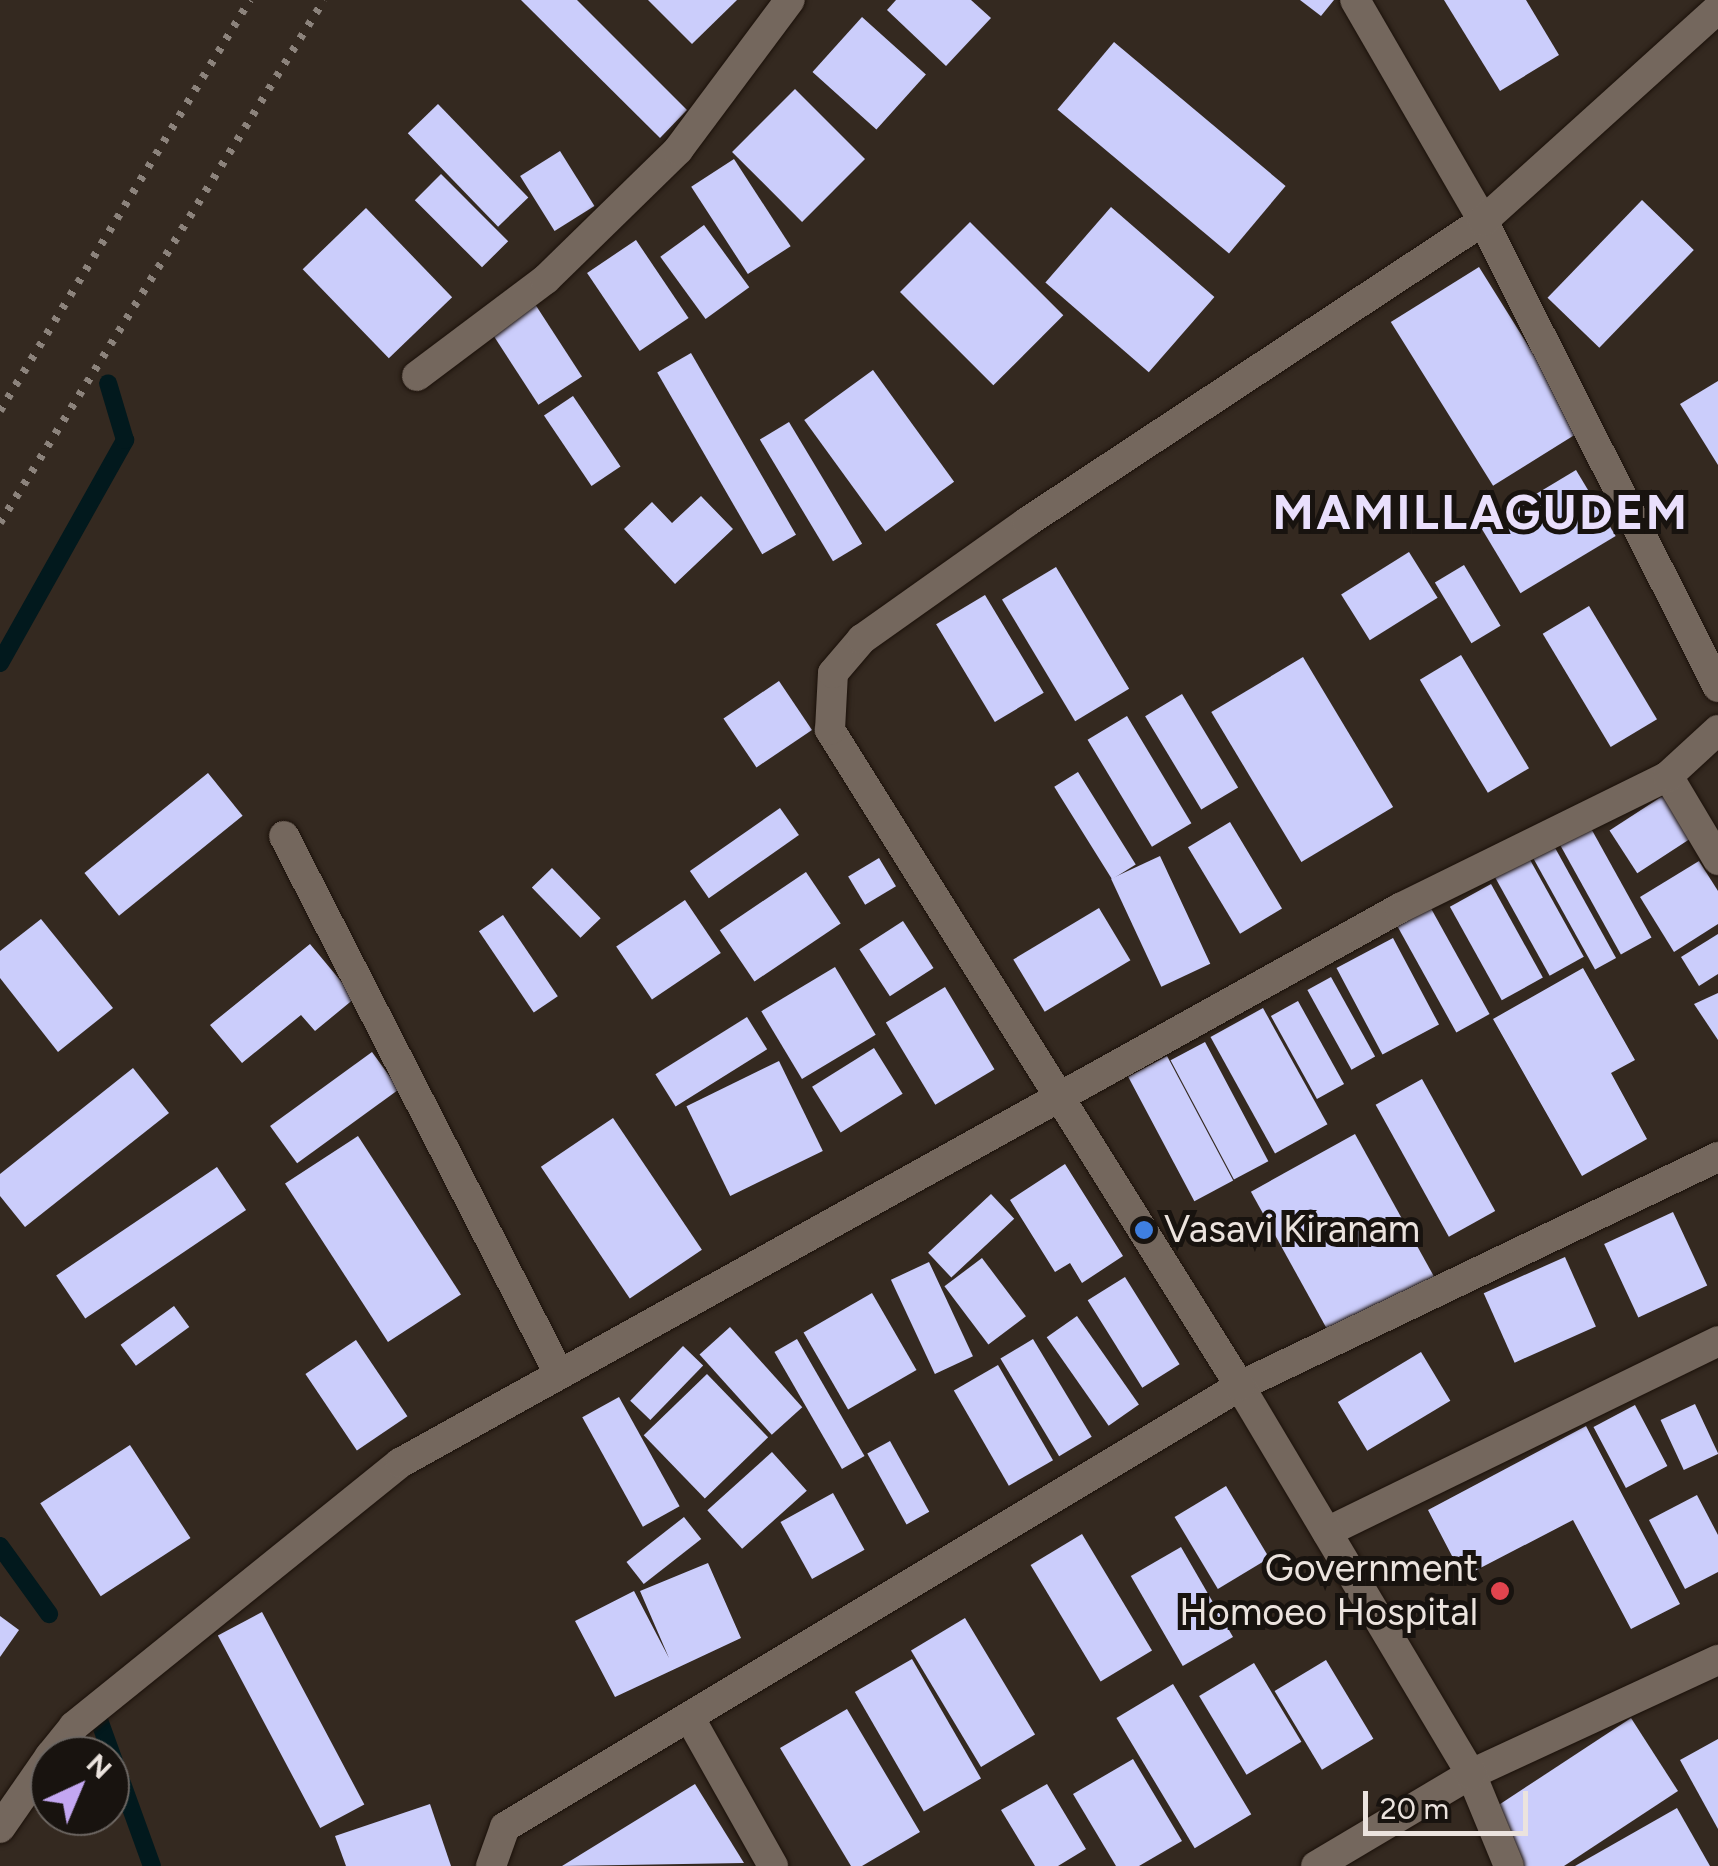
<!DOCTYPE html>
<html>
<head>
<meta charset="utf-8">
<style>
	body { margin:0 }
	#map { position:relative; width:1718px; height:1866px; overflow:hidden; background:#342920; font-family:Figtree,sans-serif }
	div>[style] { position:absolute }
	.stream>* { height:18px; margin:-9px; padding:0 9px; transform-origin:9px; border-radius:9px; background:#02191d }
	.building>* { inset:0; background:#cbcdfb; transform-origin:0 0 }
	.roads { filter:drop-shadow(0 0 2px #1b110a) drop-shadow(0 0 2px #1b110a) }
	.street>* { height:30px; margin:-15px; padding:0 15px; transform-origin:15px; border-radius:15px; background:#74675d }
	.rail>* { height:8px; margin-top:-4px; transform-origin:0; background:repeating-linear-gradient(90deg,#8c837c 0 5px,transparent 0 15px) }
	.dots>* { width:28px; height:28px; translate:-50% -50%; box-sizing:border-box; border:5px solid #18130f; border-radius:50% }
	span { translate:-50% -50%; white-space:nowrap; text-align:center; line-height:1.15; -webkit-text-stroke:10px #18130f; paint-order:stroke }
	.poi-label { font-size:38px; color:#ebe3de }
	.left { translate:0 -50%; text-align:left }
	.right { translate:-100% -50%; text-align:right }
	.district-label { font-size:48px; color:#e9dffc; font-weight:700; letter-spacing:2.5px }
	.north { position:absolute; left:30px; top:1736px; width:100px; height:100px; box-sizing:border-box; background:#18130f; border:2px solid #6c6662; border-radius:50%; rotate:44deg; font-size:28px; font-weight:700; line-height:40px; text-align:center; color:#ebe3de }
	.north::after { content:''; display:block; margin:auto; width:35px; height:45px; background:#c3a7f2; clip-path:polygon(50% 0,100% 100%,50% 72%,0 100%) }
	.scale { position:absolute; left:1363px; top:1791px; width:165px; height:45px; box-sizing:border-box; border:5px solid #ebe3de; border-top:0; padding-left:12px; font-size:30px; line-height:35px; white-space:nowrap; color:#ebe3de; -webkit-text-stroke:8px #18130f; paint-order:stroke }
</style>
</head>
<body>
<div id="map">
	<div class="stream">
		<div style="left:0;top:663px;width:256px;rotate:-60.7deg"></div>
		<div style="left:125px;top:440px;width:59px;rotate:-106.6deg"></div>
		<div style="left:0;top:1546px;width:84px;rotate:54.2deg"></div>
		<div style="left:94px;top:1706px;width:170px;rotate:70.1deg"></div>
	</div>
	<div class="building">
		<div style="clip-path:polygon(521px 0,577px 0,687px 110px,660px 138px)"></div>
		<div style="clip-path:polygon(648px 0,737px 0,692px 44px)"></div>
		<div style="clip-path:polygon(896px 0,971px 0,991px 18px,946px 66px,887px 10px)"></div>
		<div style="clip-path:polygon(1300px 0,1334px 0,1321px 16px)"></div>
		<div style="clip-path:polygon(1444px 0,1526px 0,1559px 55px,1500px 91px)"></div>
		<div style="left:862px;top:17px;width:86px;height:74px;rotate:42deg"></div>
		<div style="left:1114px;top:42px;width:224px;height:88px;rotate:40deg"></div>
		<div style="left:795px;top:89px;width:99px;height:89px;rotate:45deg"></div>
		<div style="left:438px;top:104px;width:130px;height:42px;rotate:46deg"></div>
		<div style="left:560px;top:151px;width:65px;height:47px;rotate:58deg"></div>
		<div style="left:734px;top:159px;width:104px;height:51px;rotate:57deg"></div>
		<div style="left:441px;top:174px;width:95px;height:37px;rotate:45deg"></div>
		<div style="left:1642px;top:200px;width:72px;height:136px;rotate:44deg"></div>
		<div style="left:1111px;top:207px;width:137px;height:100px;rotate:41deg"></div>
		<div style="left:366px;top:208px;width:124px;height:88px;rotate:46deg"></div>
		<div style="left:970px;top:222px;width:132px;height:99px;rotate:45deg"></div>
		<div style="left:704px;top:225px;width:77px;height:54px;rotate:54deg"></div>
		<div style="left:636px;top:240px;width:94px;height:59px;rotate:56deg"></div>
		<div style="left:1479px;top:267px;width:193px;height:104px;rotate:58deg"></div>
		<div style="left:533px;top:301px;width:90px;height:52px;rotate:57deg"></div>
		<div style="left:691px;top:353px;width:210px;height:39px;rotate:60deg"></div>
		<div style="left:873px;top:370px;width:138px;height:85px;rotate:54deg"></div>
		<div style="clip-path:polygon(1718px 381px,1718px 465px,1680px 404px)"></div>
		<div style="left:573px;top:396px;width:85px;height:35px;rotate:56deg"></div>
		<div style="left:789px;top:422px;width:142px;height:34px;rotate:59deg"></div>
		<div style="left:1576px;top:470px;width:77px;height:111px;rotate:59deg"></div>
		<div style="clip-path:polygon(701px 496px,733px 529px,675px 584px,624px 529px,652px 502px,672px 523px)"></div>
		<div style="left:1409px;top:552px;width:54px;height:80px;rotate:58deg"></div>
		<div style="left:1464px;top:565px;width:71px;height:34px;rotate:59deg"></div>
		<div style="left:1056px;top:567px;width:142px;height:63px;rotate:59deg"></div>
		<div style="left:985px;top:595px;width:114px;height:57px;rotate:59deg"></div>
		<div style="left:1589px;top:606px;width:132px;height:54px;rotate:59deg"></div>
		<div style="left:1461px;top:655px;width:132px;height:48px;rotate:59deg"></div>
		<div style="left:1303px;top:657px;width:175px;height:107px;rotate:59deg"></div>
		<div style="left:779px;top:681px;width:59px;height:67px;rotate:56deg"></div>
		<div style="left:1182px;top:694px;width:109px;height:43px;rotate:59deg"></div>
		<div style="left:1127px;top:716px;width:125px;height:46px;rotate:59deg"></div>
		<div style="left:1078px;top:772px;width:109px;height:28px;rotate:58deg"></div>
		<div style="left:208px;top:773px;width:55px;height:159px;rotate:51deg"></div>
		<div style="left:1664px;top:795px;width:51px;height:65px;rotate:57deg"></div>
		<div style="left:780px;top:808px;width:33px;height:110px;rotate:55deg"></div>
		<div style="left:1230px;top:822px;width:101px;height:49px;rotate:59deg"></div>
		<div style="left:1588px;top:823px;width:131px;height:35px;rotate:61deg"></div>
		<div style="left:1554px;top:846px;width:128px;height:24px;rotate:61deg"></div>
		<div style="left:1160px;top:856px;width:119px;height:54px;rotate:65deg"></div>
		<div style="left:879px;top:858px;width:33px;height:36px;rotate:59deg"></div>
		<div style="left:1529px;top:858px;width:113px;height:39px;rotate:61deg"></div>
		<div style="clip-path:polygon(1699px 861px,1718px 891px,1718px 924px,1674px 952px,1640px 897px)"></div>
		<div style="left:552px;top:868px;width:70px;height:28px;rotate:46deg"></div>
		<div style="left:806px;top:872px;width:62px;height:104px;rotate:56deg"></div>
		<div style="left:1491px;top:884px;width:107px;height:47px;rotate:61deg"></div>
		<div style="left:685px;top:900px;width:64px;height:83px;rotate:56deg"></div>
		<div style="left:1428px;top:903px;width:127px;height:38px;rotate:61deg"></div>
		<div style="left:1099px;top:908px;width:61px;height:100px;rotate:59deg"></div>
		<div style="left:503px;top:915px;width:98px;height:29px;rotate:56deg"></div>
		<div style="clip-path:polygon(41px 919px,113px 1008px,58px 1052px,0 978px,0 951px)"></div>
		<div style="left:903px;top:921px;width:56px;height:52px;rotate:57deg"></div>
		<div style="clip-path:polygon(1718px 934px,1718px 974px,1699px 986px,1681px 957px)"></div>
		<div style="left:1393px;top:938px;width:98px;height:64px;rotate:62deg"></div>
		<div style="clip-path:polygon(310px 944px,355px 998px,315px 1031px,301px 1015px,242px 1063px,210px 1025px)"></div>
		<div style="left:835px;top:967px;width:79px;height:86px;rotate:59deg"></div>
		<div style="clip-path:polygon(1583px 968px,1635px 1060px,1611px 1073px,1647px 1139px,1582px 1176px,1493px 1019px)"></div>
		<div style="left:1331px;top:977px;width:91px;height:27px;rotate:61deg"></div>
		<div style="left:945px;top:987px;width:96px;height:69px;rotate:59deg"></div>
		<div style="clip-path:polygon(1718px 993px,1718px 1040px,1694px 1004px)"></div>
		<div style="left:1298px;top:1001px;width:95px;height:31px;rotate:61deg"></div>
		<div style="left:1263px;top:1008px;width:133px;height:60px;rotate:61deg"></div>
		<div style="left:747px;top:1017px;width:38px;height:108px;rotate:58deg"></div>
		<div style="left:1205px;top:1042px;width:135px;height:39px;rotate:62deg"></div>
		<div style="left:874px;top:1048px;width:54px;height:73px;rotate:58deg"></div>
		<div style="left:372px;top:1052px;width:46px;height:126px;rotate:54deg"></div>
		<div style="left:1167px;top:1056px;width:141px;height:44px;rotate:62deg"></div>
		<div style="left:779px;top:1061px;width:100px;height:103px;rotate:64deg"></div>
		<div style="clip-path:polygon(133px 1068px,169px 1113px,25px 1227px,0 1196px,0 1174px)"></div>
		<div style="left:1422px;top:1079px;width:151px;height:53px;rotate:61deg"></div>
		<div style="left:613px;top:1118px;width:159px;height:87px;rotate:56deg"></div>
		<div style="left:1355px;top:1134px;width:164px;height:119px;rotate:61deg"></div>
		<div style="left:358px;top:1136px;width:189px;height:87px;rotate:57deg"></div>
		<div style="clip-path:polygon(1065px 1164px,1123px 1256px,1082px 1283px,1070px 1263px,1055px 1272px,1010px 1200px)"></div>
		<div style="left:217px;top:1167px;width:52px;height:194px;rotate:56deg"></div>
		<div style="left:991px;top:1194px;width:34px;height:86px;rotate:47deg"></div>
		<div style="left:1673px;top:1212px;width:81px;height:76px;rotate:65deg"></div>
		<div style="left:1565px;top:1257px;width:76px;height:89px;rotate:66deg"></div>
		<div style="left:982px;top:1258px;width:73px;height:47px;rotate:53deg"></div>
		<div style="left:929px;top:1262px;width:104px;height:42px;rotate:65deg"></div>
		<div style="left:1125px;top:1277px;width:103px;height:44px;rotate:58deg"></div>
		<div style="left:872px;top:1293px;width:89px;height:79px;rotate:60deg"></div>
		<div style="left:174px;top:1306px;width:26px;height:66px;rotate:54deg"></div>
		<div style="left:1077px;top:1316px;width:108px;height:37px;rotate:55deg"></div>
		<div style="left:730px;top:1327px;width:108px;height:41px;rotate:48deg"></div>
		<div style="left:797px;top:1339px;width:135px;height:26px;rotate:60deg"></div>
		<div style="left:1033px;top:1339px;width:114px;height:38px;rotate:59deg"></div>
		<div style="left:356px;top:1340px;width:92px;height:61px;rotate:56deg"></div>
		<div style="left:683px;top:1346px;width:28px;height:76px;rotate:44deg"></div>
		<div style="left:1421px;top:1352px;width:57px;height:97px;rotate:59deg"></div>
		<div style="left:998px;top:1365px;width:110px;height:51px;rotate:60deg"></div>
		<div style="left:707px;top:1374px;width:88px;height:88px;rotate:46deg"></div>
		<div style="left:619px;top:1397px;width:125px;height:42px;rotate:61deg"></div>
		<div style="left:1695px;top:1404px;width:55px;height:38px;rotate:65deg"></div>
		<div style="left:1635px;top:1405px;width:69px;height:47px;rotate:62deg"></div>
		<div style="clip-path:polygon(1586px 1426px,1680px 1604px,1631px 1629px,1573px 1520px,1463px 1577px,1428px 1510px)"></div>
		<div style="left:890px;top:1441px;width:81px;height:26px;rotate:61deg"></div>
		<div style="left:130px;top:1445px;width:111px;height:107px;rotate:57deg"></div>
		<div style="left:772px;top:1452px;width:52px;height:87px;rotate:48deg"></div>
		<div style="left:1226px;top:1486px;width:84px;height:60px;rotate:59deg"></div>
		<div style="left:833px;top:1493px;width:65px;height:60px;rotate:61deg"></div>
		<div style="clip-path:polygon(1697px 1495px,1718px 1535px,1718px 1572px,1685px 1589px,1649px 1520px)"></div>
		<div style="left:684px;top:1517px;width:28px;height:73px;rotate:52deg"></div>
		<div style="left:1082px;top:1534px;width:136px;height:60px;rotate:59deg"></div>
		<div style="left:1181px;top:1547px;width:104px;height:58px;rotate:60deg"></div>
		<div style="clip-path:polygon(708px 1563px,741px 1638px,615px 1697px,575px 1621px,634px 1591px,669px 1658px,640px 1591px)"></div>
		<div style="left:262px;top:1612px;width:218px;height:50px;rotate:62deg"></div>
		<div style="clip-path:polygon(0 1616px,19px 1630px,0 1657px)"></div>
		<div style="left:965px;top:1618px;width:136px;height:63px;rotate:59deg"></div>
		<div style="left:912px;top:1659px;width:138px;height:66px;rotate:60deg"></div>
		<div style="left:1326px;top:1660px;width:92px;height:60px;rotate:59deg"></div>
		<div style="left:1254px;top:1663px;width:92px;height:64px;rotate:59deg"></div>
		<div style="left:1173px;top:1684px;width:152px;height:66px;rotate:59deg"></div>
		<div style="clip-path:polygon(847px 1709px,920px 1832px,862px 1866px,851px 1866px,780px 1748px)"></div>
		<div style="clip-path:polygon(1631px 1718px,1678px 1791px,1564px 1866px,1524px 1866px,1488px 1812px)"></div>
		<div style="clip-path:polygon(1718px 1739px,1718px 1829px,1680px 1760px)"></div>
		<div style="clip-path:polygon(1133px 1759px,1182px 1841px,1139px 1866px,1116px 1866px,1073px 1794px)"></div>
		<div style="clip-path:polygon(695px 1784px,744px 1863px,562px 1866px)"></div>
		<div style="clip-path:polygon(1047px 1784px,1086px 1849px,1058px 1866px,1035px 1866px,1001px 1810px)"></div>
		<div style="clip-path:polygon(430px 1804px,451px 1866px,346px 1866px,335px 1836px)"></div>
		<div style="clip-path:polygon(1677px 1808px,1710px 1866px,1575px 1866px)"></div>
	</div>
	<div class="roads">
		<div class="street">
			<div style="left:1355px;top:0;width:255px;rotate:59.9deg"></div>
			<div style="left:1483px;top:221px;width:522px;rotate:63.24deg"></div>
			<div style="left:417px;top:376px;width:161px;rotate:-36.9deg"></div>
			<div style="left:546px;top:279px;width:185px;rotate:-44.3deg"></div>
			<div style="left:678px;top:150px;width:187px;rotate:-53.3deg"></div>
			<div style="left:1668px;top:776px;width:98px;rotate:59.2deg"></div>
			<div style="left:284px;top:836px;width:602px;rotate:62.92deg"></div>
			<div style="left:1327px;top:1532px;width:435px;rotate:-26deg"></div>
			<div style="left:692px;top:1722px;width:165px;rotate:60.6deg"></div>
			<div style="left:50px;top:1756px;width:38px;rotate:-51deg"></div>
			<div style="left:74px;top:1726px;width:419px;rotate:-38.9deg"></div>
			<div style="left:400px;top:1463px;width:1144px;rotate:-29.03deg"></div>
			<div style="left:1400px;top:908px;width:299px;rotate:-26.2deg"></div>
			<div style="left:1668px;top:776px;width:68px;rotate:-42.6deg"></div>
			<div style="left:0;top:1828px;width:88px;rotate:-55.2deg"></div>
			<div style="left:491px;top:1866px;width:41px;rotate:-70.3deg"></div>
			<div style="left:505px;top:1827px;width:857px;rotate:-30.96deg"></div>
			<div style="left:1240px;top:1386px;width:530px;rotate:-25.6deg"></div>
			<div style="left:1316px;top:1866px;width:180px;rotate:-30.7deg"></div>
			<div style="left:1471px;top:1774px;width:272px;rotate:-24.8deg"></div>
			<div style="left:1509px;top:1866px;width:100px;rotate:-112.4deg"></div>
			<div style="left:1471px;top:1774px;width:452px;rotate:-120.8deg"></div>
			<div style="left:1240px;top:1386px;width:774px;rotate:-122.01deg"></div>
			<div style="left:830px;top:730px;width:57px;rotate:-87deg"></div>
			<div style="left:833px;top:673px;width:45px;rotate:-49.5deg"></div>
			<div style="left:862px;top:639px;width:202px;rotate:-35.3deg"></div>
			<div style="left:1027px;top:522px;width:546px;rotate:-33.43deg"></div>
			<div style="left:1483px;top:221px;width:316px;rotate:-42.1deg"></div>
		</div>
	</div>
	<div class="rail">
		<div style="left:0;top:411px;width:481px;rotate:-58.7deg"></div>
		<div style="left:0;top:523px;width:615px;rotate:-58.22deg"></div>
	</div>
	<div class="dots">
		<div style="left:1144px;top:1230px;background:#3f7fe0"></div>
		<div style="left:1500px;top:1591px;background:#e0444e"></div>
	</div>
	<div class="poi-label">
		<span class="left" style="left:1164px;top:1230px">Vasavi Kiranam</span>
		<span class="right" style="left:1478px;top:1591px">Government<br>Homoeo Hospital</span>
	</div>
	<div class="district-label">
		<span style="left:1481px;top:513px">MAMILLAGUDEM</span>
	</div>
	<div class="north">N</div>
	<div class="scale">20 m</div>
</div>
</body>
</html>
